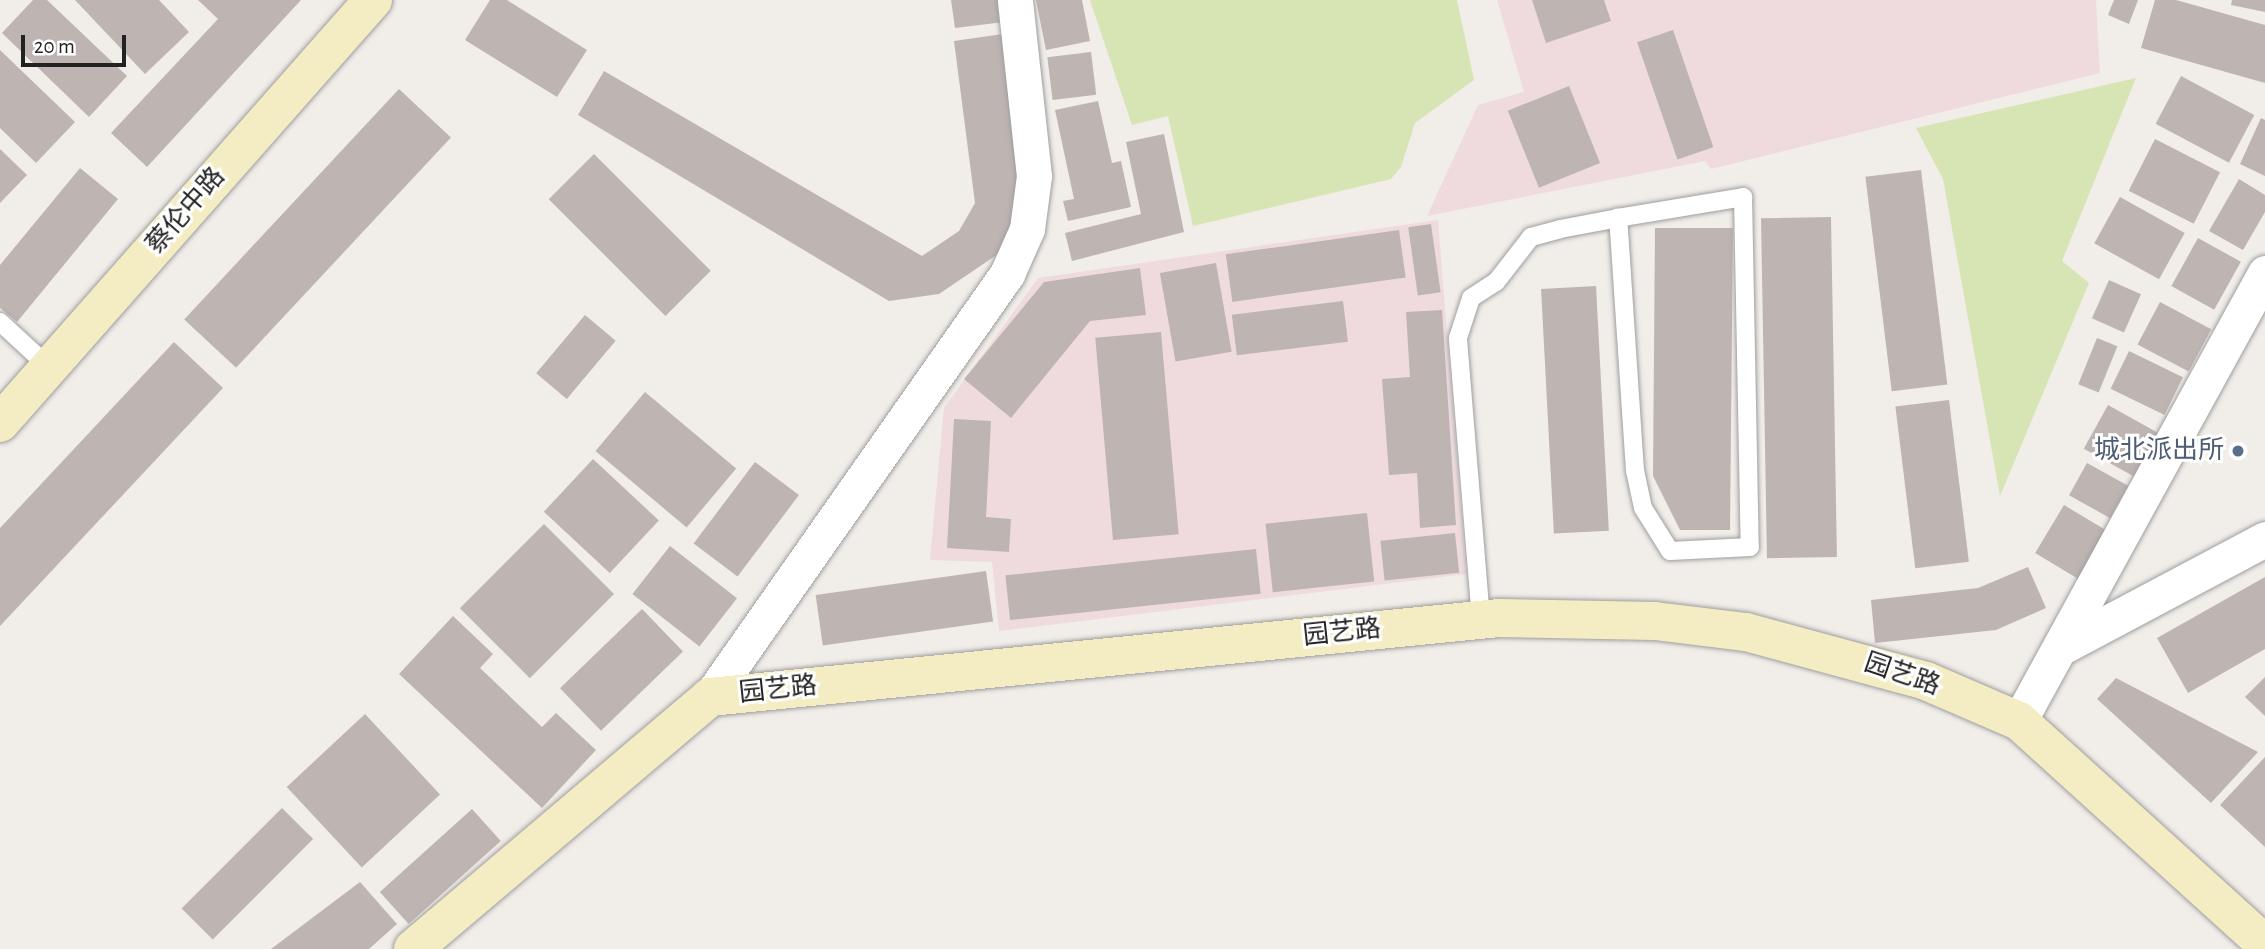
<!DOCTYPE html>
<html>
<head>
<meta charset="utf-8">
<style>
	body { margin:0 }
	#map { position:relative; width:2265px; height:949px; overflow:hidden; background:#f1ede9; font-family:"Alegreya Sans","Noto Sans SC",sans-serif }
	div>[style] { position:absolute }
	.commercial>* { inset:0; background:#efdbde }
	.grass>* { inset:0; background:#d7e5b5 }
	.building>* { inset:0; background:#beb5b2; transform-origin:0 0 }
	.roads { filter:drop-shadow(0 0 2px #9f9f9f) drop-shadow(0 0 2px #9f9f9f) }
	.lane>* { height:18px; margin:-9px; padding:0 9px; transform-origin:9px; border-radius:9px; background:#fff }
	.street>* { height:35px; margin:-17.5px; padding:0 17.5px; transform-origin:17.5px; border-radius:17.5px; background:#fff }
	.secondary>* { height:38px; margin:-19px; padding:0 19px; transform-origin:19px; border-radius:19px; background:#f4edc4 }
	.dots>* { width:19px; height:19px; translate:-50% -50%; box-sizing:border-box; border:4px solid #fff; border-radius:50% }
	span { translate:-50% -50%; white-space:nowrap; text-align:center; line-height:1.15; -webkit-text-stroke:6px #fff; paint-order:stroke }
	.street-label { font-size:26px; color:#222 }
	.service-label { font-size:26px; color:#4e5e75 }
	.right { translate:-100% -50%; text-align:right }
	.scale { position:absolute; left:21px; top:35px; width:105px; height:32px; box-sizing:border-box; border:4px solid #222; border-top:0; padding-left:9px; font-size:21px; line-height:24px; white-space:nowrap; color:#222; -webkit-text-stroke:5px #fff; paint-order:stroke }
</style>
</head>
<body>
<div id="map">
	<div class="commercial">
		<div style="clip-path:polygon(1497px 0,2096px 0,2100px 73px,1711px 169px,1705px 161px,1427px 216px,1478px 105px,1524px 92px)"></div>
		<div style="clip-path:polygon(1438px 220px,1466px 574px,999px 631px,992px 562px,930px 560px,944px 408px,1038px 278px)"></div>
	</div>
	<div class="grass">
		<div style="clip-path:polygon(1090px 0,1457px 0,1474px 80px,1415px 123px,1401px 167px,1391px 179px,1193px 226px,1168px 116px,1132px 125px)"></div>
		<div style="clip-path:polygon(2136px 78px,2062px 261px,2089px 283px,2000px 496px,1943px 179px,1916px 128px)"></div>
	</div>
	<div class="building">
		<div style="clip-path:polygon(33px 0,47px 0,127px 76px,89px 117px,2px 33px)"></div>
		<div style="clip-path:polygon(75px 0,159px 0,189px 32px,145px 74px)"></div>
		<div style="clip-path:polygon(198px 0,301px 0,147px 167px,111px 133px,218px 19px)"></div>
		<div style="clip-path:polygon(490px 0,507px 0,587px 50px,557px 97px,465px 40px)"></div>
		<div style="clip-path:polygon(951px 0,1002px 0,1004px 22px,955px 28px)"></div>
		<div style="clip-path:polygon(1036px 0,1082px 0,1090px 41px,1046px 50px)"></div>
		<div style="clip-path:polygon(1532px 0,1604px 0,1611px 21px,1546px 43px)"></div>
		<div style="clip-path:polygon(2114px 0,2138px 0,2129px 24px,2108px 15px)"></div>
		<div style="clip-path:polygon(2155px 0,2176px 0,2265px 25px,2265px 83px,2141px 48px)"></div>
		<div style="clip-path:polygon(2232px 0,2265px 0,2265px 12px,2231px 5px)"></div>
		<div style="left:1673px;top:30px;width:124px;height:38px;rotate:71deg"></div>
		<div style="clip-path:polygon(1003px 34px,1025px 197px,998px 254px,939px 294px,889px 301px,578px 115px,604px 71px,922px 256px,959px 231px,975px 203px,954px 41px)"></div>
		<div style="clip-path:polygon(0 50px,75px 122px,36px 163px,0 128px)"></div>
		<div style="left:1091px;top:52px;width:43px;height:44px;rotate:83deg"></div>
		<div style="left:2181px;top:76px;width:83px;height:54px;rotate:28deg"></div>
		<div style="left:1569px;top:86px;width:83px;height:66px;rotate:68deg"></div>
		<div style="left:399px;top:89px;width:71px;height:315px;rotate:43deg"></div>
		<div style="clip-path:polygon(1098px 101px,1112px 163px,1121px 161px,1131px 207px,1068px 221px,1063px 201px,1074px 199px,1055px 110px)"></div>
		<div style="clip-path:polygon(2261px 118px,2265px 120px,2265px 176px,2240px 164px)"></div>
		<div style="clip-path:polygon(1164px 134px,1184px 232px,1072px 261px,1065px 233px,1141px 214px,1126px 142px)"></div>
		<div style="left:2155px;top:139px;width:73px;height:58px;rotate:27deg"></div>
		<div style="clip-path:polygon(0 149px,27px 175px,0 203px)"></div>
		<div style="left:594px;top:154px;width:165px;height:64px;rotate:45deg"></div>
		<div style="clip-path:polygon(80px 168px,118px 199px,17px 322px,0 308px,0 265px)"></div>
		<div style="left:1921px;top:170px;width:216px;height:56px;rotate:83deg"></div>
		<div style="clip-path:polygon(2239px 179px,2265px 195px,2265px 212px,2243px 250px,2209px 231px)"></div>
		<div style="left:2120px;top:197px;width:74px;height:53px;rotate:29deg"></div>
		<div style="left:1831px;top:217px;width:340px;height:70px;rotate:89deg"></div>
		<div style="left:1431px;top:224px;width:69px;height:23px;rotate:82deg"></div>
		<div style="clip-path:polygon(1655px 228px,1733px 228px,1730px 530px,1680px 530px,1653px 476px)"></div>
		<div style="left:1399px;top:230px;width:48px;height:175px;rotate:82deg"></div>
		<div style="left:2198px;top:238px;width:49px;height:55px;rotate:29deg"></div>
		<div style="left:1216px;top:263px;width:90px;height:57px;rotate:80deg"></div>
		<div style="clip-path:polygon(1140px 268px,1146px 315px,1090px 321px,1011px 418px,964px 379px,1044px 282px)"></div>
		<div style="left:2109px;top:280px;width:35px;height:42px;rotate:24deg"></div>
		<div style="left:1596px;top:286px;width:245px;height:55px;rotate:87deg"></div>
		<div style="left:1343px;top:301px;width:41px;height:112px;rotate:83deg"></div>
		<div style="left:2160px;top:302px;width:58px;height:48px;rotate:28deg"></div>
		<div style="clip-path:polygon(1442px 310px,1456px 525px,1420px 528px,1417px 473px,1389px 475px,1382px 379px,1410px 377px,1406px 312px)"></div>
		<div style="left:585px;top:315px;width:40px;height:76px;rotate:40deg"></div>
		<div style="left:1161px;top:332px;width:203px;height:66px;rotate:85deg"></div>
		<div style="left:2097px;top:338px;width:22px;height:50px;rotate:22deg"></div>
		<div style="clip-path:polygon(174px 342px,223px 388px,0 626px,0 528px)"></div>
		<div style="left:2129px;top:351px;width:60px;height:42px;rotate:26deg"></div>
		<div style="left:645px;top:392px;width:119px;height:77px;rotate:40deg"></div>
		<div style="left:1949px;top:400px;width:163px;height:54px;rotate:83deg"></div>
		<div style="left:2108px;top:405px;width:57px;height:50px;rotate:29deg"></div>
		<div style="clip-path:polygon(954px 419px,991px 421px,986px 517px,1011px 519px,1009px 552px,947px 548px)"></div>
		<div style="left:593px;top:459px;width:90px;height:72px;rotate:43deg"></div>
		<div style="left:755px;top:462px;width:55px;height:102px;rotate:37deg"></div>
		<div style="left:2087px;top:463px;width:47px;height:37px;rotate:29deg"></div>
		<div style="left:2064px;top:505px;width:50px;height:56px;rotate:31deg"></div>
		<div style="left:1367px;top:513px;width:69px;height:102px;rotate:84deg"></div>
		<div style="left:544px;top:524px;width:99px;height:119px;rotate:45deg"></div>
		<div style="left:1455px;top:533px;width:40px;height:75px;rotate:84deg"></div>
		<div style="left:670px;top:546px;width:85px;height:61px;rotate:38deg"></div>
		<div style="left:1256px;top:549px;width:45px;height:252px;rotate:84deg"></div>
		<div style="clip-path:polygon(2028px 567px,2046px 608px,1996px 630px,1875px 643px,1871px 600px,1978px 588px)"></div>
		<div style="left:986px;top:571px;width:51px;height:172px;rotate:82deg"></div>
		<div style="clip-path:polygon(2265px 577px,2265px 649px,2188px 693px,2157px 638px)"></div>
		<div style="left:642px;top:609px;width:59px;height:114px;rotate:46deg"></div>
		<div style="clip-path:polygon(453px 616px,493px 654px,480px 668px,542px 727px,556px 713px,596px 750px,542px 808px,399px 674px)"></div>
		<div style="clip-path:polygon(2265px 677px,2265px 716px,2245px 697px)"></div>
		<div style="clip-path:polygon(2116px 678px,2258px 752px,2211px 803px,2097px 699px)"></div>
		<div style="left:365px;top:714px;width:110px;height:107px;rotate:47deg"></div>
		<div style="clip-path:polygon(2265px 757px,2265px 847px,2220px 805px)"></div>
		<div style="left:282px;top:808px;width:44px;height:142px;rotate:45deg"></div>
		<div style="left:472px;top:809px;width:43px;height:124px;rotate:48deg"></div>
		<div style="clip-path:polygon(360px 882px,397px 924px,369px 949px,271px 949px)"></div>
	</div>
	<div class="roads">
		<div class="lane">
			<div style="left:0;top:322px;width:67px;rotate:42.6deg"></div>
			<div style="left:1481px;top:619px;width:282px;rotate:-94.7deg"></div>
			<div style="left:1458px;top:338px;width:42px;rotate:-72deg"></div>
			<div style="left:1471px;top:298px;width:30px;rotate:-33deg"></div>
			<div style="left:1496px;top:282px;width:57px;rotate:-52.1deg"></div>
			<div style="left:1531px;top:237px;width:30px;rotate:-15deg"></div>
			<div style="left:1560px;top:229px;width:59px;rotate:-10.7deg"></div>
			<div style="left:1618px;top:218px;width:127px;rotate:-9.5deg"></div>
			<div style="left:1743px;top:197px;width:350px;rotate:88.9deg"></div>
			<div style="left:1750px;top:547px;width:80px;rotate:177.1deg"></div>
			<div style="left:1670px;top:551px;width:51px;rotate:-122.1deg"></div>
			<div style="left:1643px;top:508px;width:38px;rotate:-102deg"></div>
			<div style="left:1635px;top:471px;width:254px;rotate:-93.8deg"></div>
		</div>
		<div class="street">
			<div style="left:2060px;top:648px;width:232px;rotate:-28deg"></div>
			<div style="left:710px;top:697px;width:517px;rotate:-54.93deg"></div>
			<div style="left:1007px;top:274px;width:49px;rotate:-66deg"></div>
			<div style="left:1027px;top:229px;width:53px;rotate:-82.5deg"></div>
			<div style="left:1034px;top:176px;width:177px;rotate:-96.2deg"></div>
			<div style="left:2019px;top:721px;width:511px;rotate:-61.23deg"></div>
		</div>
		<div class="secondary">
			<div style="left:0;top:423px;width:564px;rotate:-48.59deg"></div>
			<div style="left:413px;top:949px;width:390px;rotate:-40.3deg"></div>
			<div style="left:710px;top:697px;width:793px;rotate:-5.72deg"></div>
			<div style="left:1499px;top:618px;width:156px;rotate:1.1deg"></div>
			<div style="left:1655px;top:621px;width:92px;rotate:6.9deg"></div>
			<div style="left:1746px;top:632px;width:187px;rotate:15.2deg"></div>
			<div style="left:1926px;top:681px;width:101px;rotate:23.3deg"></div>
			<div style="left:2019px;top:721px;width:332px;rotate:42.2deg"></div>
		</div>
	</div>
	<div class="dots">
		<div style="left:2238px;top:451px;background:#5c6f8a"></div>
	</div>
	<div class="street-label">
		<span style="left:186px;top:211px;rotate:-49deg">蔡伦中路</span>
		<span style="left:1342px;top:633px;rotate:-6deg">园艺路</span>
		<span style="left:1902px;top:675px;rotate:19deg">园艺路</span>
		<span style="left:778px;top:690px;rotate:-6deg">园艺路</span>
	</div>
	<div class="service-label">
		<span class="right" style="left:2224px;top:451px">城北派出所</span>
	</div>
	<div class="scale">20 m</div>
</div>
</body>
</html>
